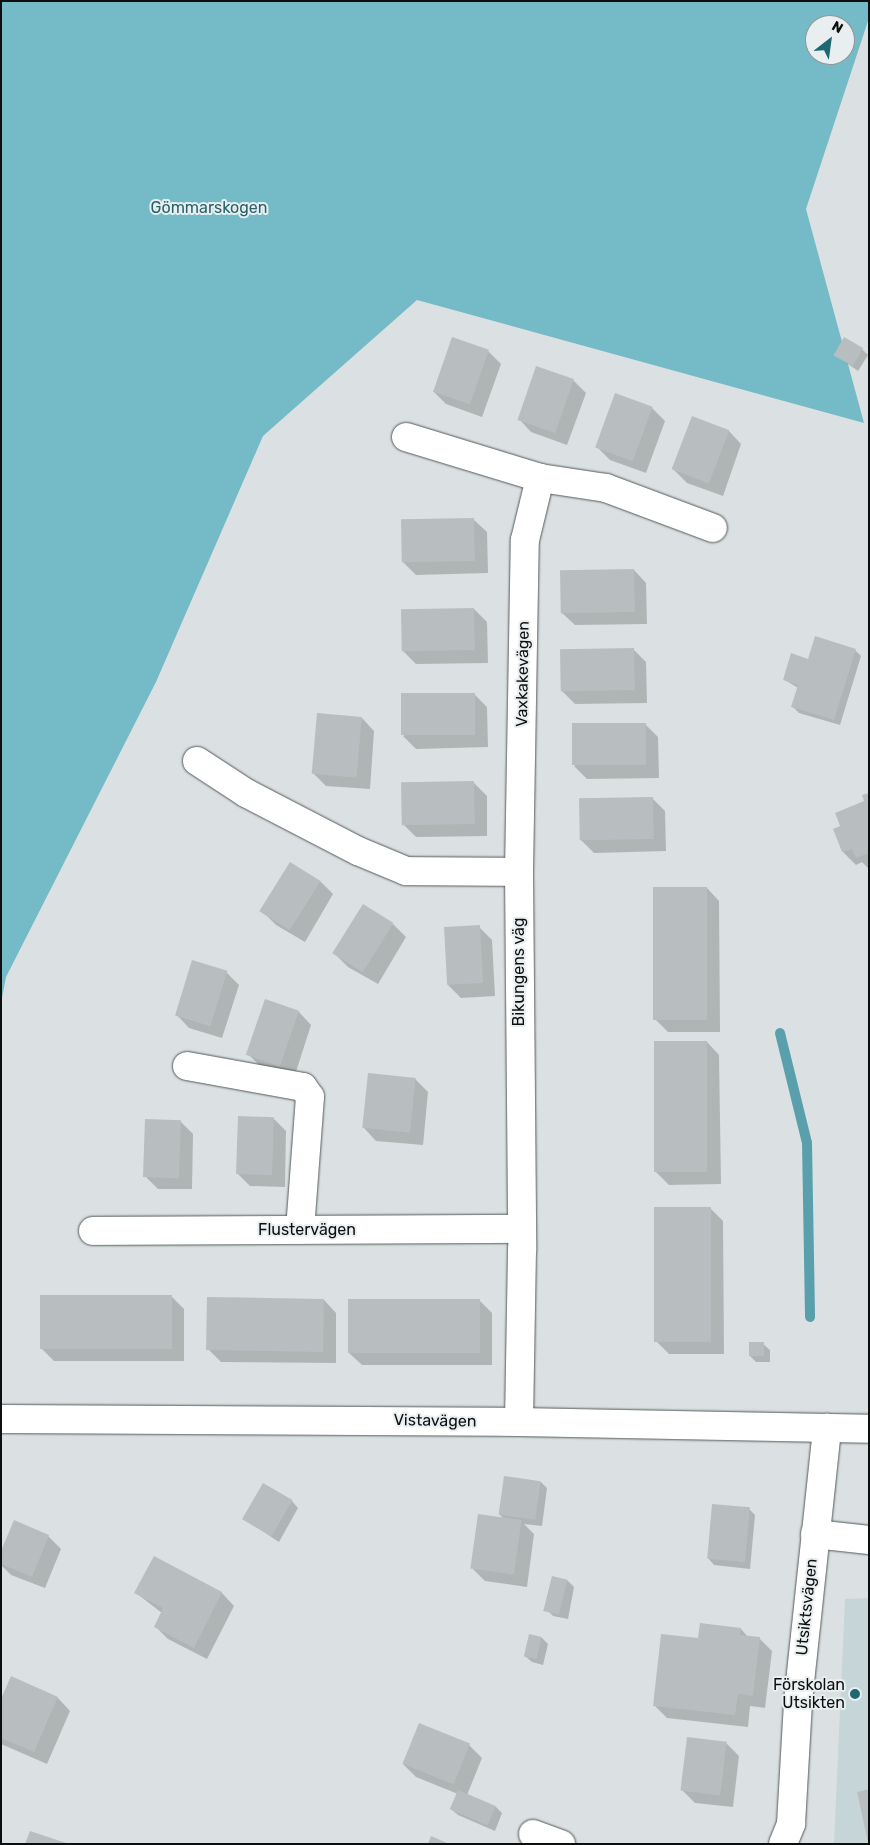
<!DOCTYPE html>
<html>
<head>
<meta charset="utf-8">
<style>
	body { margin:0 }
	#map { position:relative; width:870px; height:1845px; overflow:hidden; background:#dbe1e2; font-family:Rubik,sans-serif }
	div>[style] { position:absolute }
	.built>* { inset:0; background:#c6d5d7 }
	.forest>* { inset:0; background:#75bbc7 }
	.shadow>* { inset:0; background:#0003 }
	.stream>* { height:10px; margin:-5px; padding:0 5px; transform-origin:5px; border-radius:5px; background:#5aa0ac }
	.building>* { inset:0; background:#b8bebf; transform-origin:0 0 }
	.roads { filter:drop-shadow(0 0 1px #54595a) drop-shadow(0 0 1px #54595a) }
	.minor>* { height:28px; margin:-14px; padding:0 14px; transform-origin:14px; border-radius:14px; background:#fff }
	.dots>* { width:14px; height:14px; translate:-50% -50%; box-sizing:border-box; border:2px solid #e9eff0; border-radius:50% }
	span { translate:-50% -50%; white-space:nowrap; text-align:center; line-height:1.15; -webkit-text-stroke:4px #e9eff0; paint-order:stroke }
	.park-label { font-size:16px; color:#27616a }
	.street-label { font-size:16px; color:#0d0f0f }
	.poi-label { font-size:16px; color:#0d0f0f }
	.right { translate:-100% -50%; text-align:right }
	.frame { position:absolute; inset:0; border:2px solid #0d0f0f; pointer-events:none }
	.north { position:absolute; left:805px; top:15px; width:50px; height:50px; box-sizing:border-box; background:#e9eff0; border:1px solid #919596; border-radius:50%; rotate:30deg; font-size:14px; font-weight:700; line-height:20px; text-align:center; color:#0d0f0f }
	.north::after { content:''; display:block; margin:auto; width:18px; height:22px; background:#1e6873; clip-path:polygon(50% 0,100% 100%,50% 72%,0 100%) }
</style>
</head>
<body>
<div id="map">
	<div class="built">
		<div style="clip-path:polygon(869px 1598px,869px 1789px,857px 1792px,868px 1844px,834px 1844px,845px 1599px)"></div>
	</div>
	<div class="forest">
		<div style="clip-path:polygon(evenodd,1px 1px,869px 1px,869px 18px,806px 209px,864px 423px,417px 300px,263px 436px,156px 682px,6px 977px,1px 1003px,1px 1px,815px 25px,845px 25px,845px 55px,815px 55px,815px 25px)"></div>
	</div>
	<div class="shadow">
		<div style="clip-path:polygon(862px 349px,868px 355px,858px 371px,835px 355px)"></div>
		<div style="clip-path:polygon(488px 351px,501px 364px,482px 417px,446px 404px,433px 391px)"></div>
		<div style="clip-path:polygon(573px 380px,586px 393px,567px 445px,531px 432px,519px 419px)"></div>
		<div style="clip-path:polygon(652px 408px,665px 421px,646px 473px,610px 460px,597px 447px)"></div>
		<div style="clip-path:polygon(729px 431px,741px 444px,723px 496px,687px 483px,674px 470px)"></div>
		<div style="clip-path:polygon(474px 520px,487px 532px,488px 573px,416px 575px,403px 562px)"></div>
		<div style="clip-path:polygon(634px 570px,646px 583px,647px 624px,575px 625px,562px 613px)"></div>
		<div style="clip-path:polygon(474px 609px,487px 622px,488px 663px,416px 664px,403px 651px)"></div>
		<div style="clip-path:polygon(633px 649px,646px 662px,647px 703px,575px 704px,562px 691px)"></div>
		<div style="clip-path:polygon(855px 650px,861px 656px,840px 725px,799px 713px,792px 706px,798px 688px,785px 680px,808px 660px)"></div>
		<div style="clip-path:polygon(474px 694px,487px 707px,488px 747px,416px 749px,403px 736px)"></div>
		<div style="clip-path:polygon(362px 718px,374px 731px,370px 789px,326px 786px,313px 773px)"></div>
		<div style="clip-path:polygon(645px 724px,658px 737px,659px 778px,587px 779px,574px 766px)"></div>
		<div style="clip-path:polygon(474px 783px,487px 796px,487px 836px,416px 837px,403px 824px)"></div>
		<div style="clip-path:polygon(869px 794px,869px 869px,862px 862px,856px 865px,843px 852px,835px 830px,842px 827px,866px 802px)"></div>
		<div style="clip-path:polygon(652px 798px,665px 811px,666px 851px,594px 853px,581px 840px)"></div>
		<div style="clip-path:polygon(291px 864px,321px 882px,333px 894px,305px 942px,276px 925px,263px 912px)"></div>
		<div style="clip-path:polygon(707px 888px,719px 901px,720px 1032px,668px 1032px,655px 1019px)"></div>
		<div style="clip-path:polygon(393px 924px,406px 937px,378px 984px,348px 967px,335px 954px)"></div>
		<div style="clip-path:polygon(479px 927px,492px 940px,495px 996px,461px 998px,448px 985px)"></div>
		<div style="clip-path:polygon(226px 972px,239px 985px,222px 1038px,189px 1028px,177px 1015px)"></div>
		<div style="clip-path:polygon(266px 1001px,299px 1012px,311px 1025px,294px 1078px,261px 1067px,248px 1054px)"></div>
		<div style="clip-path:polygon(707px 1042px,719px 1055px,721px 1184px,669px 1185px,656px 1172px)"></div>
		<div style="clip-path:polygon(415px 1079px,428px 1092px,423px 1145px,376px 1141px,364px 1128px)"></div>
		<div style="clip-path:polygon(273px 1118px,286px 1131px,285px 1187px,250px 1186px,237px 1173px)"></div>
		<div style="clip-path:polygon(180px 1121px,193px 1134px,192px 1189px,158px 1189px,145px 1176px)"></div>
		<div style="clip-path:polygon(710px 1208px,723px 1221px,724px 1354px,669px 1354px,656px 1341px)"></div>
		<div style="clip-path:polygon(171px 1296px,184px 1309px,184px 1361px,54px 1361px,41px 1348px)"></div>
		<div style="clip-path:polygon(324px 1300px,336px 1313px,336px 1363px,221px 1362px,208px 1349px)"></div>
		<div style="clip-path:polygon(479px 1300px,492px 1313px,492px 1365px,362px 1365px,349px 1353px)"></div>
		<div style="clip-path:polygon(763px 1344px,770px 1350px,770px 1362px,756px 1362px,750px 1356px)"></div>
		<div style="clip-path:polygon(505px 1477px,541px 1482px,547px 1488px,542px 1526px,524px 1524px,534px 1534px,527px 1587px,485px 1581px,473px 1569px,504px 1519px,500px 1515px)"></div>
		<div style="clip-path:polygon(292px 1501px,298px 1508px,279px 1542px,244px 1519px)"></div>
		<div style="clip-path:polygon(749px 1509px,755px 1515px,750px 1569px,714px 1565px,708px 1558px)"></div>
		<div style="clip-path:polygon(48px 1536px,61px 1549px,45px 1588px,11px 1575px,1px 1565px,1px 1555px)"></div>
		<div style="clip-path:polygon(154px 1558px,222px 1593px,234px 1606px,207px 1659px,168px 1639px,155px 1626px,162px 1613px,136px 1593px)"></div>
		<div style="clip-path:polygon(553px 1578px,568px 1581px,574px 1587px,568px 1619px,553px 1616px,547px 1610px)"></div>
		<div style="clip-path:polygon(741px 1629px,748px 1637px,759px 1638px,772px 1651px,765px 1708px,750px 1706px,748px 1727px,667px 1718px,654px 1705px,699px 1640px)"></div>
		<div style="clip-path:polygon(530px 1635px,542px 1638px,548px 1644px,543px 1665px,532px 1662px,525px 1656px)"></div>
		<div style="clip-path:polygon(12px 1678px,58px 1698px,70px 1711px,47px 1764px,1px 1744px,1px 1702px)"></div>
		<div style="clip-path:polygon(726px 1743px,739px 1756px,733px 1807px,695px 1803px,682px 1790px)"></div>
		<div style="clip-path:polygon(469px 1745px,482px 1758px,467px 1795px,496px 1807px,502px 1813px,495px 1831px,458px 1815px,451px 1809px,458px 1794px,416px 1777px,403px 1764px)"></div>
	</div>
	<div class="stream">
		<div style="left:780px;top:1033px;width:113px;rotate:76.2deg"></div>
		<div style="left:807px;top:1143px;width:174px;rotate:89deg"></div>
	</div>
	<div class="building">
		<div style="left:452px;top:337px;width:39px;height:58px;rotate:19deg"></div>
		<div style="left:844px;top:337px;width:22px;height:21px;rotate:30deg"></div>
		<div style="left:536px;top:366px;width:40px;height:57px;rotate:19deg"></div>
		<div style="left:615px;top:393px;width:40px;height:58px;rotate:20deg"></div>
		<div style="left:692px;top:416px;width:40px;height:57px;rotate:21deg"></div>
		<div style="left:474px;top:518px;width:43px;height:73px;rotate:89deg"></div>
		<div style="left:634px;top:569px;width:43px;height:74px;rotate:89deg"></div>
		<div style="left:474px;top:608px;width:42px;height:73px;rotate:89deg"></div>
		<div style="clip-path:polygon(815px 636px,856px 649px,834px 720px,791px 707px,798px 685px,783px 680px,791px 653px,808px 659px)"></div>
		<div style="left:634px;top:648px;width:42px;height:74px;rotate:89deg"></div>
		<div style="left:475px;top:693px;width:42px;height:74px;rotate:90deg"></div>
		<div style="left:317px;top:713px;width:45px;height:61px;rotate:5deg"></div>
		<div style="left:646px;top:723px;width:42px;height:74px;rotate:90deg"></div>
		<div style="left:474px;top:781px;width:43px;height:73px;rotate:89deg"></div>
		<div style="clip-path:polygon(869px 793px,869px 853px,856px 858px,852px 849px,842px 852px,833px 829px,840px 826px,835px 813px,864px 801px,862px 795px)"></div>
		<div style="left:653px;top:797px;width:42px;height:74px;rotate:89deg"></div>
		<div style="left:290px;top:862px;width:36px;height:58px;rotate:32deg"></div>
		<div style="left:707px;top:887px;width:133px;height:54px;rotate:90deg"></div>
		<div style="left:363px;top:904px;width:36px;height:58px;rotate:32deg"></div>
		<div style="left:480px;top:925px;width:58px;height:36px;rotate:87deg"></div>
		<div style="left:192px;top:960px;width:37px;height:58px;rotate:17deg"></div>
		<div style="left:265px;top:999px;width:36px;height:59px;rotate:19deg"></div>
		<div style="left:654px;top:1041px;width:53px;height:131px"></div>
		<div style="left:368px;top:1073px;width:48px;height:55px;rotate:6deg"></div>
		<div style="left:238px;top:1116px;width:36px;height:58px;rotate:2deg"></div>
		<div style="left:145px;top:1119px;width:36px;height:58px;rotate:2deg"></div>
		<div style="left:654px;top:1207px;width:57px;height:135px"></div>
		<div style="left:40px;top:1295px;width:132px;height:54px"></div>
		<div style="left:207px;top:1297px;width:117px;height:53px;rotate:1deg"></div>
		<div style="left:348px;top:1299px;width:132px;height:54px"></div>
		<div style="left:749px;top:1342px;width:15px;height:14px"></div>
		<div style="left:504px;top:1476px;width:37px;height:39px;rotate:8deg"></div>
		<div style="left:263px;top:1483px;width:34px;height:42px;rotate:30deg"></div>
		<div style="left:712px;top:1504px;width:38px;height:55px;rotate:5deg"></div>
		<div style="left:478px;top:1514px;width:44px;height:55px;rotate:8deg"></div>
		<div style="clip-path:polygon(14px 1520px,49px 1535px,32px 1577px,1px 1564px,1px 1551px)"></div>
		<div style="clip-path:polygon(154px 1556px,222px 1592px,194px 1648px,154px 1627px,163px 1608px,134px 1593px)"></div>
		<div style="left:552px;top:1576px;width:16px;height:36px;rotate:14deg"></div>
		<div style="clip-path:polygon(700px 1623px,741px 1628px,740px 1635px,760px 1637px,753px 1696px,738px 1694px,735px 1715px,653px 1706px,661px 1634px,698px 1638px)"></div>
		<div style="left:529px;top:1634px;width:13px;height:23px;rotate:13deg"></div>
		<div style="clip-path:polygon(11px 1676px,58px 1697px,34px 1752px,1px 1738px,1px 1699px)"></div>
		<div style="left:419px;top:1723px;width:55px;height:44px;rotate:22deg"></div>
		<div style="left:687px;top:1737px;width:40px;height:54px;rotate:7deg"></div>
		<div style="clip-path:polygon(869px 1789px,869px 1843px,868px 1843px,857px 1792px)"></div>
		<div style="left:458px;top:1790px;width:41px;height:21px;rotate:23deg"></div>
		<div style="clip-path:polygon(30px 1831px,66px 1843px,66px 1844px,25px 1844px)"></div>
		<div style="clip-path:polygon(431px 1836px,449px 1844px,428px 1844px)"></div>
	</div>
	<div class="roads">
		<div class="minor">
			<div style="left:406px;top:437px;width:140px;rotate:17deg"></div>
			<div style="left:540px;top:478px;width:67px;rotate:8.6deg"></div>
			<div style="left:606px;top:488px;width:114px;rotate:20.5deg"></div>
			<div style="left:197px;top:761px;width:59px;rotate:33.1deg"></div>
			<div style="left:246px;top:793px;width:126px;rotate:27.4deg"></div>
			<div style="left:358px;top:851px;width:52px;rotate:22.6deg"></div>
			<div style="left:406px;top:871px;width:113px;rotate:0.5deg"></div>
			<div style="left:519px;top:872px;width:378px;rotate:89.5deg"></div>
			<div style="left:522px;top:1250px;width:172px;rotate:91deg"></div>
			<div style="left:519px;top:872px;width:332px;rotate:-89deg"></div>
			<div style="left:525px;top:540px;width:64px;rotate:-76.4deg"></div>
			<div style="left:187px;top:1066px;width:118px;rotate:10.3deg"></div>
			<div style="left:303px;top:1087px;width:12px;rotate:55deg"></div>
			<div style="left:310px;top:1097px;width:133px;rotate:94.3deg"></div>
			<div style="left:93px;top:1231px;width:429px;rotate:-0.3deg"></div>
			<div style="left:1px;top:1419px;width:518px;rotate:0.33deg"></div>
			<div style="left:519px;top:1422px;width:350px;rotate:1.1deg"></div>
			<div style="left:815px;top:1534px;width:54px;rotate:6.3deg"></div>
			<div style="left:533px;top:1834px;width:30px;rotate:20deg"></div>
			<div style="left:783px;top:1844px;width:22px;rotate:-68deg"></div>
			<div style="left:791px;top:1824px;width:123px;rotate:-86.7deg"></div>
			<div style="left:798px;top:1701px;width:275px;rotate:-83.9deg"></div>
		</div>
	</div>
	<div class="dots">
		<div style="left:855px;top:1694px;background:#1e6873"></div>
	</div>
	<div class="park-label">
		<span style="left:209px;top:208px">Gömmarskogen</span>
	</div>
	<div class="street-label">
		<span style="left:523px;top:674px;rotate:-89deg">Vaxkakevägen</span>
		<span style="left:519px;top:972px;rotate:-90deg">Bikungens väg</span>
		<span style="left:307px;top:1230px">Flustervägen</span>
		<span style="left:435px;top:1421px;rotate:1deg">Vistavägen</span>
		<span style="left:807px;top:1607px;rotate:-84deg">Utsiktsvägen</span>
	</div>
	<div class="poi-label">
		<span class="right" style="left:845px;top:1694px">Förskolan<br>Utsikten</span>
	</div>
	<div class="frame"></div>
	<div class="north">N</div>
</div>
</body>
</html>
